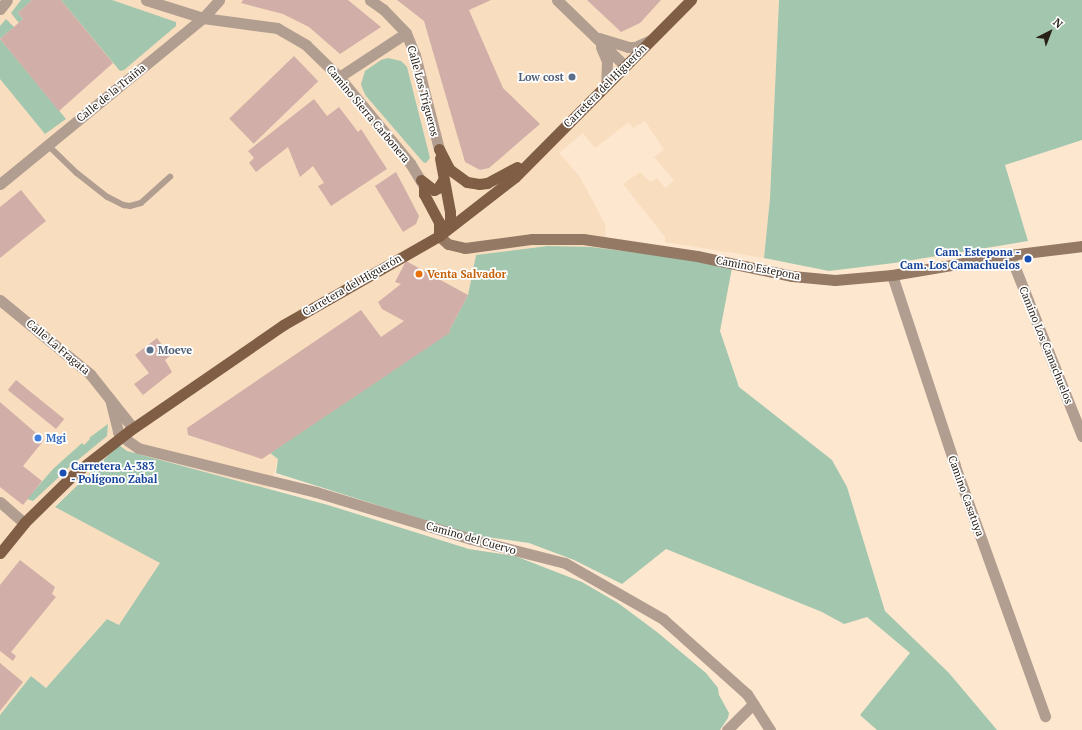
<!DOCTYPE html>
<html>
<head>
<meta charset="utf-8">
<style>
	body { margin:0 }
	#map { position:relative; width:1082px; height:730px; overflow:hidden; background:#fee7cf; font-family:"PT Serif",serif }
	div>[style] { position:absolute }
	.built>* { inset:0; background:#f9ddbf }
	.green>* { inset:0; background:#a2c7ae }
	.building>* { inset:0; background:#d1afa8; transform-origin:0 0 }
	.service>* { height:5.5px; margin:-2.75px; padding:0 2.75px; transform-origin:2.75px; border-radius:2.75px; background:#b19e90 }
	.minor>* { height:11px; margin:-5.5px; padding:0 5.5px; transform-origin:5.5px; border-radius:5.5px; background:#b19e90 }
	.secondary>* { height:11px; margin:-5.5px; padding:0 5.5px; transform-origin:5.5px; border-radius:5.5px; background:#947965 }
	.primary>* { height:11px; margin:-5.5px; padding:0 5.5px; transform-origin:5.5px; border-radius:5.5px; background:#7f5e45 }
	.dots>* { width:11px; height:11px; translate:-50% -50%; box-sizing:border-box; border:2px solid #fff; border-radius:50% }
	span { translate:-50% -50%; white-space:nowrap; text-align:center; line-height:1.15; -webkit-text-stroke:3.5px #fff; paint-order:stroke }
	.service-label { font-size:11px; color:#4e5e75; font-weight:700 }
	.right { translate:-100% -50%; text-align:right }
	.left { translate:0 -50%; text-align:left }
	.street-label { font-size:11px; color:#282017 }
	.transit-label { font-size:11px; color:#164399; font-weight:700 }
	.food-label { font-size:11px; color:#c56008; font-weight:700 }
	.shop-label { font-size:11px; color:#366cbe; font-weight:700 }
	.north { position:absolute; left:1030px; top:12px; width:40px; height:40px; -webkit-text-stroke:3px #fff; paint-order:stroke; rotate:42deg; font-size:11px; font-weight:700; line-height:16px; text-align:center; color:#282017 }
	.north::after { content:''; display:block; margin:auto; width:14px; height:18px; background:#282017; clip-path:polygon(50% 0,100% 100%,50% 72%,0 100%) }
</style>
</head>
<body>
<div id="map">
	<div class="built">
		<div style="clip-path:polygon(0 0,779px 0,770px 198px,764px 258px,665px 242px,665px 237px,623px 184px,640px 172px,650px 182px,657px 178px,665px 188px,674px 180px,654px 157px,664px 150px,645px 121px,633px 128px,629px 122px,595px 148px,583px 133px,559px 153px,580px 177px,605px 224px,607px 249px,548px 246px,476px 255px,468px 295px,451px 332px,271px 453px,278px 459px,270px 489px,127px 451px,119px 446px,55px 506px,161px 562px,119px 625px,107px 619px,46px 688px,31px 677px,0 715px)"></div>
	</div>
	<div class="green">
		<div style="clip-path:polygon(21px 0,32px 0,18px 13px,23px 19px,19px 23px,11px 13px)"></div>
		<div style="clip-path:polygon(61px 0,112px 0,176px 22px,176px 26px,124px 70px,120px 71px)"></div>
		<div style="clip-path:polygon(779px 0,1082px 0,1082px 140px,1005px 165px,1028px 241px,894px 263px,829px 271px,764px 258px,770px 198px)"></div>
		<div style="clip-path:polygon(6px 19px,14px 27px,0 39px,66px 119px,45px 134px,0 79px,0 26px)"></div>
		<div style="clip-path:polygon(388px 58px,401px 61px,407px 67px,430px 158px,426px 163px,423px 162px,366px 96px,363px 90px,361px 84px,365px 71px,381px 60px)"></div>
		<div style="clip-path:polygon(548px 246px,591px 247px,688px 259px,732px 268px,720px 331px,739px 387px,832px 460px,847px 487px,885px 611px,949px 673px,997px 730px,877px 730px,860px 715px,910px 653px,867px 617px,844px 624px,822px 612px,666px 549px,622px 584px,574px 560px,529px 543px,472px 535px,276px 473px,278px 459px,270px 453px,450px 332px,449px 331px,468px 295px,476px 255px)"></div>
		<div style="clip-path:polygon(108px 424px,107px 436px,67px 469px,65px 468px,58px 476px,59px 477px,33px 501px,27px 499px,53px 469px,82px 443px,84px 445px,90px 439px,89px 438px)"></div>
		<div style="clip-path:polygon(119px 445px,127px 451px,328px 505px,469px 549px,515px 556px,582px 582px,618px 603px,657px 632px,706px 673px,718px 688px,719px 695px,729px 713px,728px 718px,720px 730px,0 730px,0 715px,31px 676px,46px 688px,107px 619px,119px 625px,160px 563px,55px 507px)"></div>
	</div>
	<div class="building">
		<div style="clip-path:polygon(32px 0,61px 0,113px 63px,59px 111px,0 39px,23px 19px,18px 13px)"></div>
		<div style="clip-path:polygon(243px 0,348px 0,381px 27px,340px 54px,309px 27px,283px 14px,241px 3px)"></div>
		<div style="clip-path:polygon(397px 0,491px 0,469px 10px,503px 88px,540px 124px,489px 168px,480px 170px,465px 162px,424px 21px)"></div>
		<div style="clip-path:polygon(587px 0,661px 0,640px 23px,621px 32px)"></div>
		<div style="left:294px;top:56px;width:35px;height:90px;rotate:46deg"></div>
		<div style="clip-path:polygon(314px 99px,327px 116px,339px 107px,358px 132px,361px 129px,387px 169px,331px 206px,318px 186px,324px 183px,313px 166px,300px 177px,288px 147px,256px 172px,249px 163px,254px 158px,248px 151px)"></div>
		<div style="clip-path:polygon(396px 172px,419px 216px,416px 224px,403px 232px,375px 186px)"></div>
		<div style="clip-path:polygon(21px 190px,46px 221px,0 258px,0 207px)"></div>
		<div style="clip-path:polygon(406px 261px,468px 295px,449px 331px,451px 332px,262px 459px,188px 435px,187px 428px,361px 310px,381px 337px,404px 321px,382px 309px,378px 302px,401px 284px,395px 282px)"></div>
		<div style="clip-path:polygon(157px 338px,170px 356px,165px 360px,172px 372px,143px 395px,134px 384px,149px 373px,135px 355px)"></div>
		<div style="left:16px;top:380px;width:62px;height:13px;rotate:39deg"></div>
		<div style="clip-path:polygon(0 402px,44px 440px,23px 466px,42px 481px,23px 505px,0 487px)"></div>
		<div style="clip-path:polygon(20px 560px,55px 587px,52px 594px,56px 597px,11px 652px,16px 656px,13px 661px,0 651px,0 585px)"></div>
		<div style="clip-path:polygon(0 663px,23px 682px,0 711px)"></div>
	</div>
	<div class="service">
		<div style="left:48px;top:145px;width:40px;rotate:44deg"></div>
		<div style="left:77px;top:173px;width:39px;rotate:38deg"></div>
		<div style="left:108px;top:197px;width:18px;rotate:27deg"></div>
		<div style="left:124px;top:205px;width:6px;rotate:9deg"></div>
		<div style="left:130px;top:206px;width:11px;rotate:-15deg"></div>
		<div style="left:141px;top:203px;width:39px;rotate:-42deg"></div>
	</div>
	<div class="minor">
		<div style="left:146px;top:0;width:60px;rotate:17.5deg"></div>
		<div style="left:203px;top:18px;width:75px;rotate:7.7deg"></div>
		<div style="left:277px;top:28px;width:34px;rotate:30deg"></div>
		<div style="left:306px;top:45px;width:46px;rotate:44.1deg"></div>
		<div style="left:339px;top:77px;width:112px;rotate:50.5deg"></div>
		<div style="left:410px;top:163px;width:27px;rotate:59deg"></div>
		<div style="left:370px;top:0;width:16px;rotate:35deg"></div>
		<div style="left:383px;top:9px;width:33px;rotate:46deg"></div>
		<div style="left:406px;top:33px;width:24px;rotate:68deg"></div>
		<div style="left:415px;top:55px;width:97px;rotate:75.7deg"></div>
		<div style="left:557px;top:0;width:95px;rotate:44.1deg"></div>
		<div style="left:0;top:9px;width:11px;rotate:-52deg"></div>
		<div style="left:599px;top:38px;width:30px;rotate:17deg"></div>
		<div style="left:628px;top:47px;width:7px"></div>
		<div style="left:635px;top:47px;width:17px;rotate:-24deg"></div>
		<div style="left:601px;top:47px;width:15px;rotate:67deg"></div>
		<div style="left:607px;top:61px;width:24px;rotate:92deg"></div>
		<div style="left:339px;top:77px;width:80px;rotate:-33.3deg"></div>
		<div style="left:0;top:184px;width:262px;rotate:-39.3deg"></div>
		<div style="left:203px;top:18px;width:24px;rotate:-48deg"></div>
		<div style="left:1010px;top:255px;width:195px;rotate:68.3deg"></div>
		<div style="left:892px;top:275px;width:201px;rotate:71.7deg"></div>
		<div style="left:955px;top:466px;width:266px;rotate:70.2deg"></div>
		<div style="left:0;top:300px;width:117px;rotate:39.4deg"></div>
		<div style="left:90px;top:374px;width:69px;rotate:51.5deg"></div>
		<div style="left:110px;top:399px;width:34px;rotate:76deg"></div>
		<div style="left:118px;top:432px;width:5px;rotate:53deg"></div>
		<div style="left:121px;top:436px;width:21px;rotate:35deg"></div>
		<div style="left:138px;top:448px;width:183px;rotate:13.9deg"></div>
		<div style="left:316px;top:492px;width:162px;rotate:16.9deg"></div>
		<div style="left:471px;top:539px;width:97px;rotate:14.3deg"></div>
		<div style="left:565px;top:563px;width:113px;rotate:29.7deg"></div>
		<div style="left:663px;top:619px;width:113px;rotate:41.8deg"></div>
		<div style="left:747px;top:694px;width:43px;rotate:57.4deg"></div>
		<div style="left:0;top:502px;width:32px;rotate:41deg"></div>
		<div style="left:727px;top:730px;width:37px;rotate:-45deg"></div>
	</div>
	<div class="secondary">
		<div style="left:439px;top:236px;width:12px;rotate:42deg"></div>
		<div style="left:448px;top:244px;width:17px;rotate:13deg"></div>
		<div style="left:465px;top:248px;width:68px;rotate:-7.7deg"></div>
		<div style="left:532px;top:239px;width:51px"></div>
		<div style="left:583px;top:239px;width:115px;rotate:8.5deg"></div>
		<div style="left:697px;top:256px;width:97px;rotate:11.9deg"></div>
		<div style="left:792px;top:276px;width:43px;rotate:5.3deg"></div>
		<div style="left:835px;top:280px;width:57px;rotate:-5deg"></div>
		<div style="left:892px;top:275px;width:120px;rotate:-9.6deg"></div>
		<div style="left:1010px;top:255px;width:73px;rotate:-7.1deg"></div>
	</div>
	<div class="primary">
		<div style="left:439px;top:149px;width:22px;rotate:63deg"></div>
		<div style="left:449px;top:169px;width:22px;rotate:36deg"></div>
		<div style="left:467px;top:182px;width:12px;rotate:9deg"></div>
		<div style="left:479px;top:184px;width:8px;rotate:-7deg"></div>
		<div style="left:487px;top:183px;width:34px;rotate:-28deg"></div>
		<div style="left:440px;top:158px;width:55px;rotate:79.5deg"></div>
		<div style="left:450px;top:212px;width:10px;rotate:90deg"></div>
		<div style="left:450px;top:222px;width:9px;rotate:117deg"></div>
		<div style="left:421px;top:180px;width:16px;rotate:38deg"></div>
		<div style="left:434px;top:190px;width:4px;rotate:-27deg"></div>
		<div style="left:438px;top:188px;width:9px;rotate:-58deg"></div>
		<div style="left:424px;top:186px;width:8px;rotate:90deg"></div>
		<div style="left:424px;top:194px;width:32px;rotate:62deg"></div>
		<div style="left:439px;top:222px;width:14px;rotate:90deg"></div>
		<div style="left:0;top:553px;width:38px;rotate:-51deg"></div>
		<div style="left:24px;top:523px;width:70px;rotate:-44.4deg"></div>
		<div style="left:74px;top:474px;width:70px;rotate:-38deg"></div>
		<div style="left:129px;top:431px;width:187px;rotate:-34.5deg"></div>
		<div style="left:283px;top:325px;width:180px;rotate:-29.7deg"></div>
		<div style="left:439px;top:236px;width:96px;rotate:-37.8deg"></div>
		<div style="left:515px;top:177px;width:250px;rotate:-45.2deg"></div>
	</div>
	<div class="dots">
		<div style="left:572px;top:77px;background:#5c6f8a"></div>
		<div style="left:1028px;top:259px;background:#1a4fb4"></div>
		<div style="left:419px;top:274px;background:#e8710a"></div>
		<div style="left:150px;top:350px;background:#5c6f8a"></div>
		<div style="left:38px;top:438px;background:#3f7fe0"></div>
		<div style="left:63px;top:473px;background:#1a4fb4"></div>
	</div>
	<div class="service-label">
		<span class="right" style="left:564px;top:77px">Low cost</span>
		<span class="left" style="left:158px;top:350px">Moeve</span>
	</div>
	<div class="street-label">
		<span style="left:605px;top:86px;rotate:-45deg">Carretera del Higuerón</span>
		<span style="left:423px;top:91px;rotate:75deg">Calle Los Trigueros</span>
		<span style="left:111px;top:93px;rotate:-39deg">Calle de la Traiña</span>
		<span style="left:368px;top:114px;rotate:50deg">Camino Sierra Carbonera</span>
		<span style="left:758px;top:268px;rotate:11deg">Camino Estepona</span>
		<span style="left:352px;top:285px;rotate:-30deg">Carretera del Higuerón</span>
		<span style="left:1046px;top:345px;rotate:68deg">Camino Los Camachuelos</span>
		<span style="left:58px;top:347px;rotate:40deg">Calle La Fragata</span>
		<span style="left:966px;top:496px;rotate:70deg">Camino Casatuya</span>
		<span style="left:471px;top:538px;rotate:16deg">Camino del Cuervo</span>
	</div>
	<div class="transit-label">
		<span class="right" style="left:1020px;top:259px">Cam. Estepona -<br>Cam. Los Camachuelos</span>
		<span class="left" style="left:71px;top:473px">Carretera A-383<br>- Polígono Zabal</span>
	</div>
	<div class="food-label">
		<span class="left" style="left:427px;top:274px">Venta Salvador</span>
	</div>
	<div class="shop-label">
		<span class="left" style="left:46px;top:438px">Mgi</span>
	</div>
	<div class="north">N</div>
</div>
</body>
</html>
